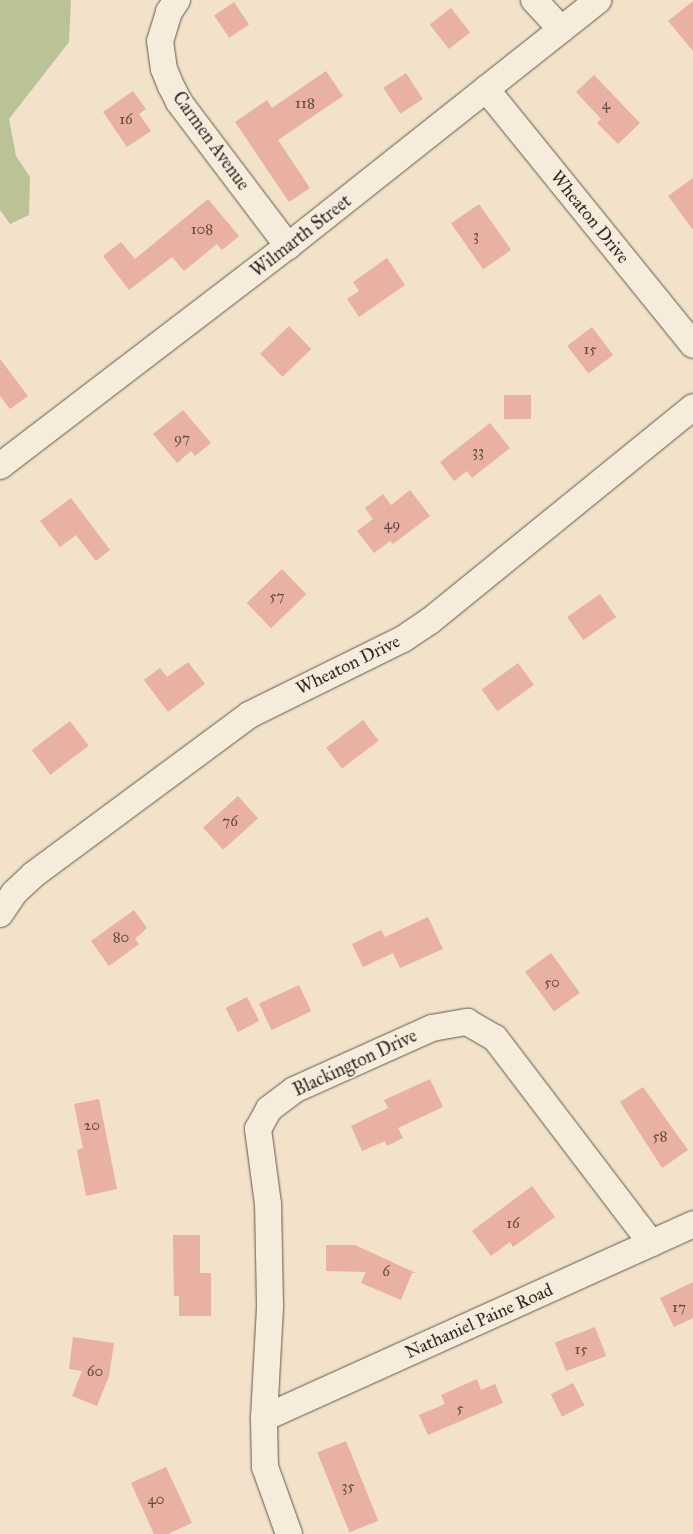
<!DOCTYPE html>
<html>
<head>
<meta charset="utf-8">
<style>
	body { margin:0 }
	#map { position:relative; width:693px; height:1534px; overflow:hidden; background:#f1e2c9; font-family:"IM FELL Great Primer",serif }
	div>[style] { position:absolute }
	.green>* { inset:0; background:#bac396 }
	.building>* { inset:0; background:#e8b1a1; transform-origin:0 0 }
	.roads { filter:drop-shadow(0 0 1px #63574c) drop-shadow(0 0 1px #63574c) }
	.street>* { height:26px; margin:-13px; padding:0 13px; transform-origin:13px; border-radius:13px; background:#f6ecdc }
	span { translate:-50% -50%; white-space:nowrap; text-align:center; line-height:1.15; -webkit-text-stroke:4px #f6ecdc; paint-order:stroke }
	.number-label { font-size:15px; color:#614b42 }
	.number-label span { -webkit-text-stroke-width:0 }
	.street-label { font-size:18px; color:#342923 }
</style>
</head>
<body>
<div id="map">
	<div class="green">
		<div style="clip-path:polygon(0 0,71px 0,69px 42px,9px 119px,16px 156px,30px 177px,29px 215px,10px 224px,0 210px)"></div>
	</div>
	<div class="building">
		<div style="clip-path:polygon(693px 1px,693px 51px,668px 21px)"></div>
		<div style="left:234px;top:2px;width:27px;height:24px;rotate:56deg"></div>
		<div style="left:451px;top:8px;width:31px;height:27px;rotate:52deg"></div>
		<div style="clip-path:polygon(326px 71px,343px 96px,278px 140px,310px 188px,289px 202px,235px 122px,267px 100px,272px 108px)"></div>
		<div style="left:406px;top:73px;width:31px;height:27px;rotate:57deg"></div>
		<div style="clip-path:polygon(594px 75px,640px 123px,618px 144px,597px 123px,601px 119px,576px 92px)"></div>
		<div style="clip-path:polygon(133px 91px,146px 109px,139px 114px,151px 131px,127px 147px,103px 112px)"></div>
		<div style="clip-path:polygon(693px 178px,693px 230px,668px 196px)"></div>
		<div style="clip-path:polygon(208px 199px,239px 236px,222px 250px,217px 244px,184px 271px,172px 257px,129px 290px,103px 256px,121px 242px,135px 259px)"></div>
		<div style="left:479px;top:204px;width:56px;height:34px;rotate:55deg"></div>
		<div style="clip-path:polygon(387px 258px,405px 285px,359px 317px,347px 299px,359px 291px,353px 282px)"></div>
		<div style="left:289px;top:326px;width:32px;height:40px;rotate:46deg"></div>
		<div style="left:592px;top:327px;width:35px;height:31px;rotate:53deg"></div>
		<div style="clip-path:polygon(0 359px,28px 396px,10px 409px,0 396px)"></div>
		<div style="left:504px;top:395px;width:27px;height:24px"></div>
		<div style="clip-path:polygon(183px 410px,211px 443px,195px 456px,191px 451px,177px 463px,153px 434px)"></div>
		<div style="clip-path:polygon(490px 423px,510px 448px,472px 478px,467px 471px,454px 481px,440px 462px)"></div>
		<div style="clip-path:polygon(410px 490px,430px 516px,393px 544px,390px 541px,374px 553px,357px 531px,373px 519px,365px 508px,383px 494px,391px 505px)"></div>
		<div style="clip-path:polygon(71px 498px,110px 550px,96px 561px,76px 535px,60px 547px,40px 521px)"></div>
		<div style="left:282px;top:569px;width:35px;height:49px;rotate:46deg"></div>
		<div style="left:600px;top:594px;width:28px;height:40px;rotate:55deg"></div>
		<div style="clip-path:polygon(188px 662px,205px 684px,168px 712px,144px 680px,160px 668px,167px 677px)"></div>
		<div style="left:518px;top:663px;width:27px;height:45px;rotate:54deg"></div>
		<div style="left:363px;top:720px;width:26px;height:46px;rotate:53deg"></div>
		<div style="left:70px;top:721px;width:31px;height:48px;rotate:53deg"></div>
		<div style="left:238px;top:796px;width:30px;height:47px;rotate:48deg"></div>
		<div style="clip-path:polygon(134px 910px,147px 928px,135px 939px,139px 944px,109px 966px,91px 941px)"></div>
		<div style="clip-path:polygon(428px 917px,443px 949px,400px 968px,393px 953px,363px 967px,352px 944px,381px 930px,385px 937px)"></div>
		<div style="left:551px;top:953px;width:49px;height:32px;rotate:54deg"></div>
		<div style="left:299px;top:985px;width:29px;height:44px;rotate:65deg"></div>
		<div style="left:247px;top:997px;width:27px;height:24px;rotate:63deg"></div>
		<div style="clip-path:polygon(430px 1079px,443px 1107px,398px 1128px,403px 1138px,387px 1146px,385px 1141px,362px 1151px,351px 1126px,388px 1108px,384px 1100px)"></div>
		<div style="clip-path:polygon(643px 1087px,688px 1150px,662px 1168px,620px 1102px)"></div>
		<div style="clip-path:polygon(99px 1099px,117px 1189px,86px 1196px,77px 1150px,83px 1148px,74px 1104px)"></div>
		<div style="clip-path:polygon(532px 1186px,555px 1217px,513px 1247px,510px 1242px,491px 1256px,472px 1231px)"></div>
		<div style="clip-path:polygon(173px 1235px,200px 1235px,200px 1273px,211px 1273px,211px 1316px,179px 1316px,179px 1296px,174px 1296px)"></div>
		<div style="clip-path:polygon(326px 1245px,355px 1245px,416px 1273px,412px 1273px,401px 1300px,361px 1283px,366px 1272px,326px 1271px)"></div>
		<div style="clip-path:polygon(693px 1282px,693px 1318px,674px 1327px,660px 1298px)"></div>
		<div style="left:595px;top:1327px;width:31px;height:43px;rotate:69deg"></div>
		<div style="clip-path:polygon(73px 1337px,114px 1343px,109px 1376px,97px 1406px,72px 1396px,82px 1371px,69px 1369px)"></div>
		<div style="clip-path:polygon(477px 1379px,481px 1390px,495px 1384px,503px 1403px,428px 1435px,419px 1415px,445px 1404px,441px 1395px)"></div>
		<div style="left:573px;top:1383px;width:25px;height:25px;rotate:63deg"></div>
		<div style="left:346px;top:1441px;width:86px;height:31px;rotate:68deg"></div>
		<div style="clip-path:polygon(166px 1467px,192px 1523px,168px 1534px,154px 1534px,131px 1483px)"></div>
	</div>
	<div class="roads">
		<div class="street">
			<div style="left:177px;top:0;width:14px;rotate:124deg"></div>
			<div style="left:169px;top:12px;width:30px;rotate:107deg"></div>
			<div style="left:160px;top:41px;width:28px;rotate:82deg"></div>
			<div style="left:164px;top:69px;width:18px;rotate:68deg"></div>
			<div style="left:171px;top:86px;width:18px;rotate:63deg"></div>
			<div style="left:179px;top:102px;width:181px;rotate:52.9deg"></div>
			<div style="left:534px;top:0;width:40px;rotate:47deg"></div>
			<div style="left:486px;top:89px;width:329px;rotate:51deg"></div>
			<div style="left:0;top:466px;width:362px;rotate:-37.4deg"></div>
			<div style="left:288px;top:246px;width:396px;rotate:-38.4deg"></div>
			<div style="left:0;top:914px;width:25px;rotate:-56deg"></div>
			<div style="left:14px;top:893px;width:26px;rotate:-43deg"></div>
			<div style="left:33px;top:875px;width:269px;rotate:-36.5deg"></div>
			<div style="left:249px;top:715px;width:172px;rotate:-26.3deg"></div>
			<div style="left:403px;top:639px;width:32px;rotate:-34deg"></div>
			<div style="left:430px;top:621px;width:339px;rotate:-39.1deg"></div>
			<div style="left:264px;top:1418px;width:471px;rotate:-24.3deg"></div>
			<div style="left:289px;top:1534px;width:71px;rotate:-109.7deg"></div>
			<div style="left:265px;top:1467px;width:49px;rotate:-91.2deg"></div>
			<div style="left:264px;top:1418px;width:112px;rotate:-86.9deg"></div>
			<div style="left:270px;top:1306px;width:102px;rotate:-91.1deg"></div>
			<div style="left:268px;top:1204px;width:76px;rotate:-97.6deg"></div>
			<div style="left:258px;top:1129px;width:23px;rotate:-61deg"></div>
			<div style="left:269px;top:1109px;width:31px;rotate:-37deg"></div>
			<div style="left:294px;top:1090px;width:151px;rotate:-24.2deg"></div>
			<div style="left:432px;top:1028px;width:36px;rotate:-10deg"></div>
			<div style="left:467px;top:1022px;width:32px;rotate:30deg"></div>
			<div style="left:495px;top:1038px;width:258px;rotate:52.7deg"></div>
		</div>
	</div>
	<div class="number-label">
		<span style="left:305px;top:104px">118</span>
		<span style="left:606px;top:105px">4</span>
		<span style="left:126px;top:120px">16</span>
		<span style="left:202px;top:230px">108</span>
		<span style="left:476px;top:236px">3</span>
		<span style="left:590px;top:350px">15</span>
		<span style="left:182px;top:439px">97</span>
		<span style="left:478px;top:452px">33</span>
		<span style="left:392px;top:525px">49</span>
		<span style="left:277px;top:597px">57</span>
		<span style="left:230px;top:822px">76</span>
		<span style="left:121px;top:938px">80</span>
		<span style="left:552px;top:983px">50</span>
		<span style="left:92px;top:1126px">20</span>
		<span style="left:660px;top:1137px">58</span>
		<span style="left:513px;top:1224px">16</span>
		<span style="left:386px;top:1272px">6</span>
		<span style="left:679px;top:1308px">17</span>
		<span style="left:581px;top:1350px">15</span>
		<span style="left:95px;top:1372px">60</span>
		<span style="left:460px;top:1409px">5</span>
		<span style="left:348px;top:1487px">35</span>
		<span style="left:156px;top:1500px">40</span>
	</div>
	<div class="street-label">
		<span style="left:211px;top:141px;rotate:54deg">Carmen Avenue</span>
		<span style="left:590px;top:217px;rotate:51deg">Wheaton Drive</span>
		<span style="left:301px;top:236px;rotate:-38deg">Wilmarth Street</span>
		<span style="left:348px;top:665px;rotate:-26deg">Wheaton Drive</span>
		<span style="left:355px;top:1063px;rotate:-25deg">Blackington Drive</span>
		<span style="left:479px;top:1321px;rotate:-24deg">Nathaniel Paine Road</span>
	</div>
</div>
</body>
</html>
